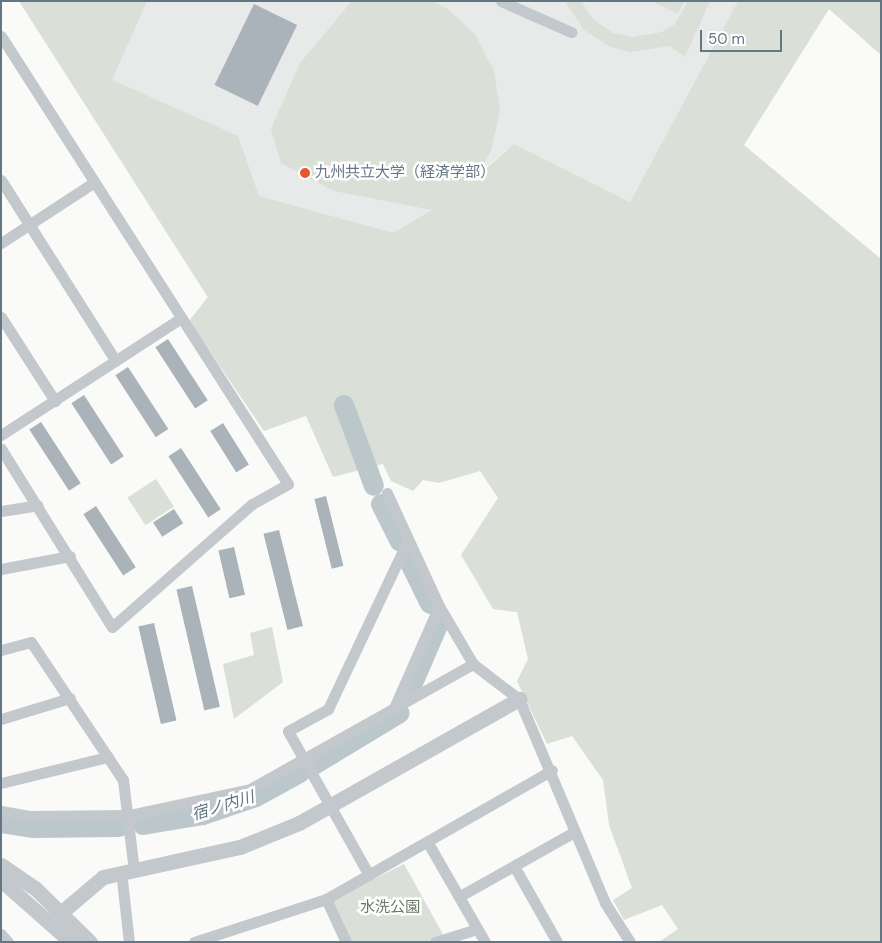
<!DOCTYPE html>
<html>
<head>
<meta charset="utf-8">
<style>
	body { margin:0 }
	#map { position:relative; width:882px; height:943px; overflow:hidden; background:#fafaf8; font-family:"DM Sans","Noto Sans JP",sans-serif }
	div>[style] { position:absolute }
	.built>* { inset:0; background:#e8e9e9 }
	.green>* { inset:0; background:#dadfd7; transform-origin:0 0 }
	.river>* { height:20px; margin:-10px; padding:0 10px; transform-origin:10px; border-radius:10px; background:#bbc7cb }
	.building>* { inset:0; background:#aab3b9; transform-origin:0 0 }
	.minor>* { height:11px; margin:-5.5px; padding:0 5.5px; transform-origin:5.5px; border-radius:5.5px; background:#c3c8cc }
	.tertiary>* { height:15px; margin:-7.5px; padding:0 7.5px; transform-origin:7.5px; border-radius:7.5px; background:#c3c8cc }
	.dots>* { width:14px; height:14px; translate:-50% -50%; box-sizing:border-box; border:2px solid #fff; border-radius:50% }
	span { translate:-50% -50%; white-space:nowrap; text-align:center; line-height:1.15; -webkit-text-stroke:5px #fff; paint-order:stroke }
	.poi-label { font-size:15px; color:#657683 }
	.left { translate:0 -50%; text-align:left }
	.park-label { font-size:15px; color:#687a64 }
	.water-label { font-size:16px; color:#60757c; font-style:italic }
	.frame { position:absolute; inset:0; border:2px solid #657683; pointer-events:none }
	.scale { position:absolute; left:700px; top:30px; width:82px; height:22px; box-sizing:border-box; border:2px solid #657683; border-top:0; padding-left:6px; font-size:15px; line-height:18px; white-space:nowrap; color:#657683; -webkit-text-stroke:4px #fff; paint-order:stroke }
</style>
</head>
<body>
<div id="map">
	<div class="built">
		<div style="clip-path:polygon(19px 1px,738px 1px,630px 202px,514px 144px,391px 245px,208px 298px)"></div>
	</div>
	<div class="green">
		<div style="clip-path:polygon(19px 1px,147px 1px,112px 80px,238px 136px,259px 196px,393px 233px,432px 210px,334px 191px,281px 163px,271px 129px,300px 63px,352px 1px,431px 1px,445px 7px,475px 34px,494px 71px,500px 111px,491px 151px,476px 177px,514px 144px,630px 202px,738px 1px,881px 1px,881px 55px,829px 9px,744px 145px,881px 259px,881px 942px,659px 942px,678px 929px,662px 905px,624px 920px,613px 900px,632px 888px,609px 825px,603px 780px,572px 736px,547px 744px,517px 681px,528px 659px,517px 612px,493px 609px,461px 555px,498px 498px,480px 471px,439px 483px,423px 480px,413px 491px,391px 481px,383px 464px,333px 477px,306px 416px,264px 431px,189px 321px,208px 297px)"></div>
		<div style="clip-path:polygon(565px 1px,581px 1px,593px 19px,613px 33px,633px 37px,662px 32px,675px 24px,688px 1px,710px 1px,685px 57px,670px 46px,630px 52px,610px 47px,584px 30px)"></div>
		<div style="clip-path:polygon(651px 1px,684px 1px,678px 14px)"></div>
		<div style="left:156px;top:479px;width:33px;height:34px;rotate:57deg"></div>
		<div style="clip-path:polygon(272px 627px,283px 682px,234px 719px,223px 664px,254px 655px,250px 633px)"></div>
		<div style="clip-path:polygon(404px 864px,444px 936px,424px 942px,349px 942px,332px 900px)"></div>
	</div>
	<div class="river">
		<div style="left:344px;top:405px;width:86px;rotate:69.7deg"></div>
		<div style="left:381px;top:504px;width:42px;rotate:63.4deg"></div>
		<div style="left:408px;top:559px;width:50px;rotate:63.9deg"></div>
		<div style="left:410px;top:690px;width:73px;rotate:-66.6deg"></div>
		<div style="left:314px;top:765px;width:100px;rotate:-31.2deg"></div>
		<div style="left:1px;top:823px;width:33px;rotate:9deg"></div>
		<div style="left:34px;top:828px;width:85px;rotate:-0.7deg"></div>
		<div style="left:143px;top:825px;width:61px;rotate:-9.5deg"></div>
		<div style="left:203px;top:815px;width:56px;rotate:-18.8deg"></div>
		<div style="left:256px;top:797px;width:50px;rotate:-28.6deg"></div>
	</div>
	<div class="building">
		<div style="left:254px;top:4px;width:48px;height:90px;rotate:26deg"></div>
		<div style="left:168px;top:339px;width:73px;height:15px;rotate:57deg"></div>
		<div style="left:128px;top:367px;width:74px;height:15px;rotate:57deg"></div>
		<div style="left:84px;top:395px;width:73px;height:15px;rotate:57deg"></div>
		<div style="left:41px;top:422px;width:73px;height:14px;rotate:57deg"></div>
		<div style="left:223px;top:423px;width:49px;height:15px;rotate:58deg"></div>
		<div style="left:181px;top:448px;width:73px;height:15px;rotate:57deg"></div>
		<div style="left:326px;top:496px;width:72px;height:12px;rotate:76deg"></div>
		<div style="left:96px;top:506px;width:73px;height:15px;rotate:57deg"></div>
		<div style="left:174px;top:509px;width:17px;height:25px;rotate:57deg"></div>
		<div style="left:279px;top:530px;width:99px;height:16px;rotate:76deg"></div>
		<div style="left:234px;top:547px;width:49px;height:16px;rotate:77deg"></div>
		<div style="left:192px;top:586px;width:124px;height:16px;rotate:77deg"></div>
		<div style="left:154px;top:623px;width:100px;height:16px;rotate:77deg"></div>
	</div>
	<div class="minor">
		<div style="left:501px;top:1px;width:77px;rotate:23.9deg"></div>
		<div style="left:1px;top:36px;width:532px;rotate:57.36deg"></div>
		<div style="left:288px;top:484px;width:41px;rotate:150.9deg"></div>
		<div style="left:252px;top:504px;width:186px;rotate:138.7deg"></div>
		<div style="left:112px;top:627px;width:210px;rotate:-121.9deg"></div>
		<div style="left:1px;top:180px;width:214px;rotate:57.6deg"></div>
		<div style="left:1px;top:243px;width:110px;rotate:-33.1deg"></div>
		<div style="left:1px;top:317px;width:100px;rotate:57.3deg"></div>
		<div style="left:1px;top:435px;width:215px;rotate:-33deg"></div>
		<div style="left:387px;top:493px;width:124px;rotate:65.3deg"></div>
		<div style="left:439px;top:606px;width:67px;rotate:59.6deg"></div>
		<div style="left:473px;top:664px;width:58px;rotate:37.3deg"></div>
		<div style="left:519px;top:699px;width:221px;rotate:67.1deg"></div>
		<div style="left:605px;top:903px;width:46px;rotate:57.3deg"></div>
		<div style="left:1px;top:511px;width:37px;rotate:-9deg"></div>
		<div style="left:1px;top:569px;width:70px;rotate:-10.7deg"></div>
		<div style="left:1px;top:650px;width:31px;rotate:-15deg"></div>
		<div style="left:31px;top:642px;width:166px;rotate:56.3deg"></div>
		<div style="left:123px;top:780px;width:92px;rotate:83.1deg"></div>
		<div style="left:394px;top:708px;width:111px;rotate:-66.2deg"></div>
		<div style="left:1px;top:719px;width:72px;rotate:-16.9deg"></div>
		<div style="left:1px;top:783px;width:110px;rotate:-13.7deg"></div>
		<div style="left:1px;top:811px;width:27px;rotate:10deg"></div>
		<div style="left:28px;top:816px;width:102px;rotate:-0.6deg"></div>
		<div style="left:130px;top:815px;width:123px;rotate:-12.2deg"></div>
		<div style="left:250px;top:789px;width:256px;rotate:-29.3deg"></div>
		<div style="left:428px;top:843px;width:114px;rotate:60.1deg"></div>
		<div style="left:514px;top:866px;width:87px;rotate:60.5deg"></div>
		<div style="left:121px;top:871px;width:71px;rotate:83.6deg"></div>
		<div style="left:369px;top:875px;width:165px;rotate:-119.4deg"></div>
		<div style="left:288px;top:731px;width:46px;rotate:-28.8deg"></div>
		<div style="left:328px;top:709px;width:185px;rotate:-64.7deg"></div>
		<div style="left:460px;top:896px;width:131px;rotate:-29.3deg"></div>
		<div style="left:326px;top:899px;width:47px;rotate:65.1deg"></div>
		<div style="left:1px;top:934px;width:11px;rotate:49deg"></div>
		<div style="left:194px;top:942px;width:139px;rotate:-18deg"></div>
		<div style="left:326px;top:899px;width:260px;rotate:-29.7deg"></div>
		<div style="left:435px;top:942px;width:44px;rotate:-17.2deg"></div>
	</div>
	<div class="tertiary">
		<div style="left:1px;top:865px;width:42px;rotate:34.4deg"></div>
		<div style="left:36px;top:889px;width:76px;rotate:44.5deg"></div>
		<div style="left:1px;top:880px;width:94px;rotate:41.5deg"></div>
		<div style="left:51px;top:921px;width:68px;rotate:-40.2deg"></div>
		<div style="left:103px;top:877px;width:140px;rotate:-12.4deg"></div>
		<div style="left:240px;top:847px;width:64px;rotate:-22.1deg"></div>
		<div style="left:299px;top:823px;width:253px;rotate:-29.4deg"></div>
	</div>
	<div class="dots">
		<div style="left:305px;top:173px;background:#e4572e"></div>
	</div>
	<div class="poi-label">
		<span class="left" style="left:315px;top:173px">九州共立大学（経済学部）</span>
	</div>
	<div class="park-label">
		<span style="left:390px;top:908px">水洗公園</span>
	</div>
	<div class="water-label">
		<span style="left:223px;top:806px;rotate:-17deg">宿ノ内川</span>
	</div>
	<div class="frame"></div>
	<div class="scale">50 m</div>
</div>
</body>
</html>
